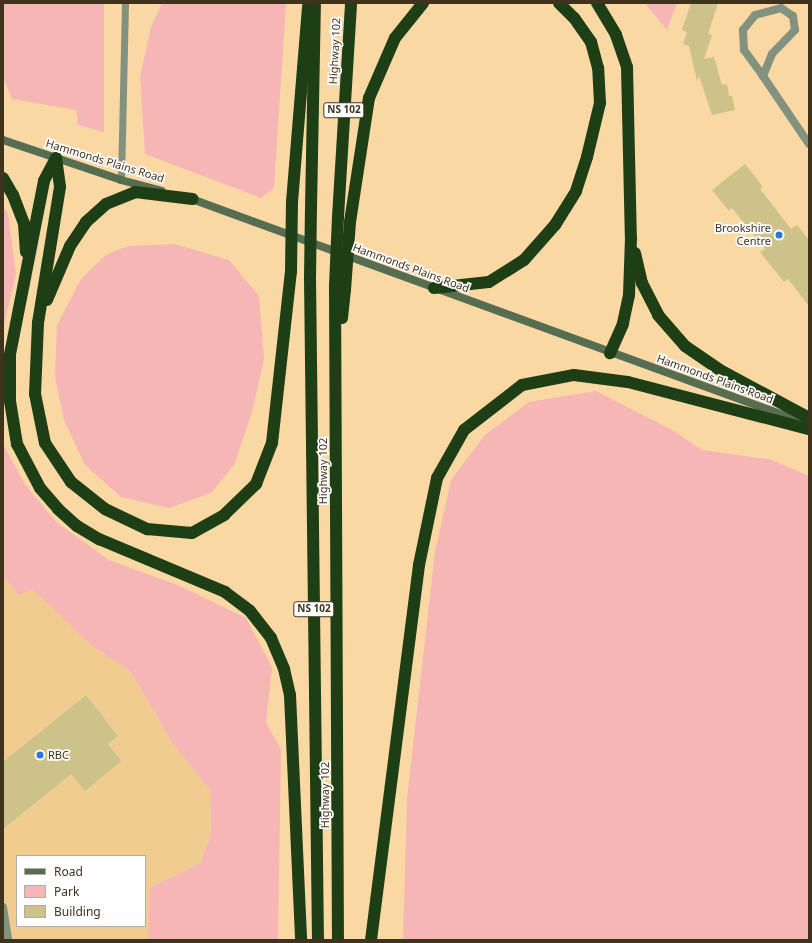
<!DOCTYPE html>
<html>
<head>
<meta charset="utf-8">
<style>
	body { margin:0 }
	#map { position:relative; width:812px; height:943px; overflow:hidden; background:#f9d8a4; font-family:"Noto Sans",sans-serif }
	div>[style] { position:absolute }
	.built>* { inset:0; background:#f1cc91 }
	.green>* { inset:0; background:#f5b6b5 }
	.building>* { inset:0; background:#cdc38a }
	.lane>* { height:7px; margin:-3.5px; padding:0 3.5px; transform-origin:3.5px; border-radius:3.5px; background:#82927e }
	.street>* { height:8px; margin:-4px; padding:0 4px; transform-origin:4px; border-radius:4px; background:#82927e }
	.secondary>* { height:8px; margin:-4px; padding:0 4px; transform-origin:4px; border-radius:4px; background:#576d51 }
	.highway>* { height:12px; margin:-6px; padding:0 6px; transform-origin:6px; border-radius:6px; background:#1e3e15 }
	.highway-bridge>* { height:12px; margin:-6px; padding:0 6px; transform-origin:6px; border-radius:6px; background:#1e3e15 }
	.dots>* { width:11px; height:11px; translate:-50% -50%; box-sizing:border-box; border:2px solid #fefefe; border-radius:50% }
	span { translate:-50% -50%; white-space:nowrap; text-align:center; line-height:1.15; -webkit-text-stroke:3.5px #fefefe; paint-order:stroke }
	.shield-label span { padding:1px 3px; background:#fefefe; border:1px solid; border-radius:3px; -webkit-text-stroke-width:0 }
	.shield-label { font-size:10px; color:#40331e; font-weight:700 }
	.street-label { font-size:11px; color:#40331e }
	.poi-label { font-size:11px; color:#40331e }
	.right { translate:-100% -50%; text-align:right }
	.left { translate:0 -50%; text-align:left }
	.frame { position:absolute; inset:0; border:4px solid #40331e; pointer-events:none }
	.legend { position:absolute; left:16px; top:855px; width:130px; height:72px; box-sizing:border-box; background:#fefefe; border:1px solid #b2ada4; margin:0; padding:5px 7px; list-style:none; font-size:12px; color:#40331e }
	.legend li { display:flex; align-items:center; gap:8px; height:20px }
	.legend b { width:20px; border:1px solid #b2ada4 }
</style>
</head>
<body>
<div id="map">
	<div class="built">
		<div style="clip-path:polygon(evenodd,3px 575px,18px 594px,32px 589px,92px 646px,130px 671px,173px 744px,210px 790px,211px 836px,200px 863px,149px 888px,148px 940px,3px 940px,3px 575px,17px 856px,145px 856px,145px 926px,17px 926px,17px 856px)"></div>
	</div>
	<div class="green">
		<div style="clip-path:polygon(3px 3px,104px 3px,104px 132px,78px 125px,76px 110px,12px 99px,3px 77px)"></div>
		<div style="clip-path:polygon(162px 3px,286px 3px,274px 188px,261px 198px,145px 154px,140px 77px,151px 27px)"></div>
		<div style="clip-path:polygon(645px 3px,677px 3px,667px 30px)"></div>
		<div style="clip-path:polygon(3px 207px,8px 213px,16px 274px,3px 330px)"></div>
		<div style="clip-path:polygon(175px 244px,229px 260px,259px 296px,264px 360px,252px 412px,234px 465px,211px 493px,169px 508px,121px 497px,85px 465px,64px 420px,55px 377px,57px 325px,81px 279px,107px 254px,129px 246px)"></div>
		<div style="clip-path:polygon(596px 391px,674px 431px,702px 450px,772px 460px,809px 476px,809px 940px,403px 940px,407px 799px,435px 552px,451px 480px,485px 435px,529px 402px)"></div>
		<div style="clip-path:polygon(3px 435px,4px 446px,25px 484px,56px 522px,109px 560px,180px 586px,246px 618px,272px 667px,266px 723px,281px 749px,278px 940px,148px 940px,149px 888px,200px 863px,211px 836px,210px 790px,173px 744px,130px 671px,92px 646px,32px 589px,18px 595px,3px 575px)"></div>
	</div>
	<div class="building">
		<div style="clip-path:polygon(691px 3px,718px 3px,708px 34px,712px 35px,704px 59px,714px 57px,722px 85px,727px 84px,729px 96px,732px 96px,735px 110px,712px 115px,699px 76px,697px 81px,689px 46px,683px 44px,687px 32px,682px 30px)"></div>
		<div style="clip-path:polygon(745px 164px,763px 187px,760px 189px,791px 229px,797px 225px,809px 240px,809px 306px,788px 279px,784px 282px,760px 252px,765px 249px,732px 208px,729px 211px,712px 190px)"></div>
		<div style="clip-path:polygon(86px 695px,118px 736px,108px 744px,121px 761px,85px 791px,71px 774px,3px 829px,3px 762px)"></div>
	</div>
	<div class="lane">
		<div style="left:121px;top:180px;width:177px;rotate:-88.7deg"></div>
	</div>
	<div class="street">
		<div style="left:781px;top:8px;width:14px;rotate:34deg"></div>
		<div style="left:793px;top:16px;width:14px;rotate:82deg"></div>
		<div style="left:795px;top:30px;width:33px;rotate:134deg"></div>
		<div style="left:772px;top:54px;width:24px;rotate:112deg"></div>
		<div style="left:763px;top:76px;width:32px;rotate:-126deg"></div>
		<div style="left:744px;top:50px;width:20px;rotate:-93deg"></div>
		<div style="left:743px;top:30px;width:19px;rotate:-51deg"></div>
		<div style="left:755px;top:15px;width:27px;rotate:-15deg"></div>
		<div style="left:763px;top:76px;width:82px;rotate:55.9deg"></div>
		<div style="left:3px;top:907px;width:33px;rotate:81deg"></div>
	</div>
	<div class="secondary">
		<div style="left:3px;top:140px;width:125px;rotate:18.7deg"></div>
		<div style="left:121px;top:180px;width:42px;rotate:15deg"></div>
		<div style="left:189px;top:198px;width:656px;rotate:20.07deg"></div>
	</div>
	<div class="highway">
		<div style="left:597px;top:3px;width:37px;rotate:59deg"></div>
		<div style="left:616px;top:35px;width:34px;rotate:71deg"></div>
		<div style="left:627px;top:67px;width:171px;rotate:88.7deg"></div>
		<div style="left:631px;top:238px;width:57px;rotate:92deg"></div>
		<div style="left:629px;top:295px;width:30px;rotate:102deg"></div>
		<div style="left:623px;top:324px;width:32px;rotate:114deg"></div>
		<div style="left:56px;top:158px;width:26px;rotate:118deg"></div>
		<div style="left:44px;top:181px;width:177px;rotate:101.1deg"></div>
		<div style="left:10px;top:355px;width:46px;rotate:90deg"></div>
		<div style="left:10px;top:401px;width:44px;rotate:80.8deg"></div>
		<div style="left:17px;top:444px;width:50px;rotate:62.4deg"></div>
		<div style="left:40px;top:488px;width:28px;rotate:49deg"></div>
		<div style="left:58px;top:509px;width:25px;rotate:42deg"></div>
		<div style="left:77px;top:526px;width:26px;rotate:31deg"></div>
		<div style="left:99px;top:539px;width:137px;rotate:22.8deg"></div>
		<div style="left:225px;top:592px;width:31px;rotate:37deg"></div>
		<div style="left:250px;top:611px;width:34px;rotate:52deg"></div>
		<div style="left:271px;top:638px;width:34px;rotate:67deg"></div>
		<div style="left:284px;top:669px;width:27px;rotate:77deg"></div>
		<div style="left:290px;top:695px;width:245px;rotate:87.4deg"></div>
		<div style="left:56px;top:158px;width:29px;rotate:82deg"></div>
		<div style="left:60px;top:187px;width:138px;rotate:99.2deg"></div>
		<div style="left:38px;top:323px;width:71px;rotate:92.4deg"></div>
		<div style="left:35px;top:394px;width:50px;rotate:78.5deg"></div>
		<div style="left:45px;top:443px;width:47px;rotate:56.3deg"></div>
		<div style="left:71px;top:482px;width:43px;rotate:38.5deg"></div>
		<div style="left:105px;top:509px;width:47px;rotate:25.5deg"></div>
		<div style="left:147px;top:529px;width:45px;rotate:5.1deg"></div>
		<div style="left:192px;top:533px;width:37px;rotate:-29deg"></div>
		<div style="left:224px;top:515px;width:45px;rotate:-44.1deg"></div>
		<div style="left:256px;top:484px;width:44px;rotate:-68.7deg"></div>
		<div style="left:272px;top:443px;width:172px;rotate:-83.7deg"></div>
		<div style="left:3px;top:178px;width:20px;rotate:60deg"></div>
		<div style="left:13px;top:195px;width:31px;rotate:69deg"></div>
		<div style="left:24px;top:224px;width:28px;rotate:86deg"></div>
		<div style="left:292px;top:202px;width:197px;rotate:-85.3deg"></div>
		<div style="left:311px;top:208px;width:205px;rotate:-88.9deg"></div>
		<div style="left:338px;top:217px;width:214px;rotate:-86.5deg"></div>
		<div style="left:350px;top:222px;width:125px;rotate:-81.3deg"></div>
		<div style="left:369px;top:98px;width:65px;rotate:-66.6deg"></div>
		<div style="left:395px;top:38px;width:45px;rotate:-51.3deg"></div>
		<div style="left:635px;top:253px;width:31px;rotate:77deg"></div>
		<div style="left:642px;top:283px;width:36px;rotate:63deg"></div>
		<div style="left:658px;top:315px;width:41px;rotate:48.9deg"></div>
		<div style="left:685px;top:346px;width:42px;rotate:34.4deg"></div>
		<div style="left:720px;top:370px;width:101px;rotate:28.3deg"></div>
		<div style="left:310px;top:278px;width:662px;rotate:89.31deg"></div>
		<div style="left:335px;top:286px;width:654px;rotate:89.74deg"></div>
		<div style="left:434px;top:288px;width:55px;rotate:-6.2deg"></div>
		<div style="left:489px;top:282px;width:41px;rotate:-32.2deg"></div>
		<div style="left:524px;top:260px;width:47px;rotate:-48.5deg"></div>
		<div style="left:555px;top:225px;width:40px;rotate:-58deg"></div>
		<div style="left:576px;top:191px;width:36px;rotate:-72deg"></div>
		<div style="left:587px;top:157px;width:56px;rotate:-76.5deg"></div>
		<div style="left:600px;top:103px;width:35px;rotate:-93deg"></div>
		<div style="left:598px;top:68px;width:27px;rotate:-105deg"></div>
		<div style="left:591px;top:42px;width:29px;rotate:-125deg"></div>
		<div style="left:574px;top:18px;width:21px;rotate:-135deg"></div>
		<div style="left:47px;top:300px;width:59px;rotate:-66.9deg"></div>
		<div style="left:70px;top:246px;width:29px;rotate:-56deg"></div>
		<div style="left:86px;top:222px;width:27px;rotate:-42deg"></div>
		<div style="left:106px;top:204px;width:31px;rotate:-22deg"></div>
		<div style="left:135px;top:192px;width:58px;rotate:6.9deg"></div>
		<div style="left:342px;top:318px;width:28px;rotate:-84deg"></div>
		<div style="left:371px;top:940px;width:378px;rotate:-82.7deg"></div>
		<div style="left:419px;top:565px;width:89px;rotate:-78.3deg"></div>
		<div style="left:437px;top:478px;width:55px;rotate:-60.6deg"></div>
		<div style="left:464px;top:430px;width:73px;rotate:-37.8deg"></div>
		<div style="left:522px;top:385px;width:53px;rotate:-10.9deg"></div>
		<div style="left:574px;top:375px;width:54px;rotate:7.4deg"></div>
		<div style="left:628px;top:382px;width:187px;rotate:14.6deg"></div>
	</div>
	<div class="highway-bridge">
		<div style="left:291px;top:272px;width:70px;rotate:-89.2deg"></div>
		<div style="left:310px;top:278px;width:70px;rotate:-89.2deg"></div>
		<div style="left:335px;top:286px;width:69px;rotate:-87.5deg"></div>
		<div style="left:345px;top:290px;width:68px;rotate:-85.8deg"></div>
	</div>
	<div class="dots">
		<div style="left:779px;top:235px;background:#2d74e0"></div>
		<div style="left:40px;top:755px;background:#2d74e0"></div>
	</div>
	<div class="shield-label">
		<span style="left:344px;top:110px">NS 102</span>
		<span style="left:314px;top:609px">NS 102</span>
	</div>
	<div class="street-label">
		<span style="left:335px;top:51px;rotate:-87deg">Highway 102</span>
		<span style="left:105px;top:161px;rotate:17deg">Hammonds Plains Road</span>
		<span style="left:411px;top:268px;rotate:20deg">Hammonds Plains Road</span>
		<span style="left:715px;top:379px;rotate:20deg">Hammonds Plains Road</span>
		<span style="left:323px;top:471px;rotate:-90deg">Highway 102</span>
		<span style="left:325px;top:795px;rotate:-90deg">Highway 102</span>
	</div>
	<div class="poi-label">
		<span class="right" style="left:771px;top:235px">Brookshire<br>Centre</span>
		<span class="left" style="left:48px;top:755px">RBC</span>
	</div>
	<div class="frame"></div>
	<ul class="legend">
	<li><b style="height:5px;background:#576d51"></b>Road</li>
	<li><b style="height:11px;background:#f5b6b5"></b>Park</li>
	<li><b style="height:11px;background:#cdc38a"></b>Building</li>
	</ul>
</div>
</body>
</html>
